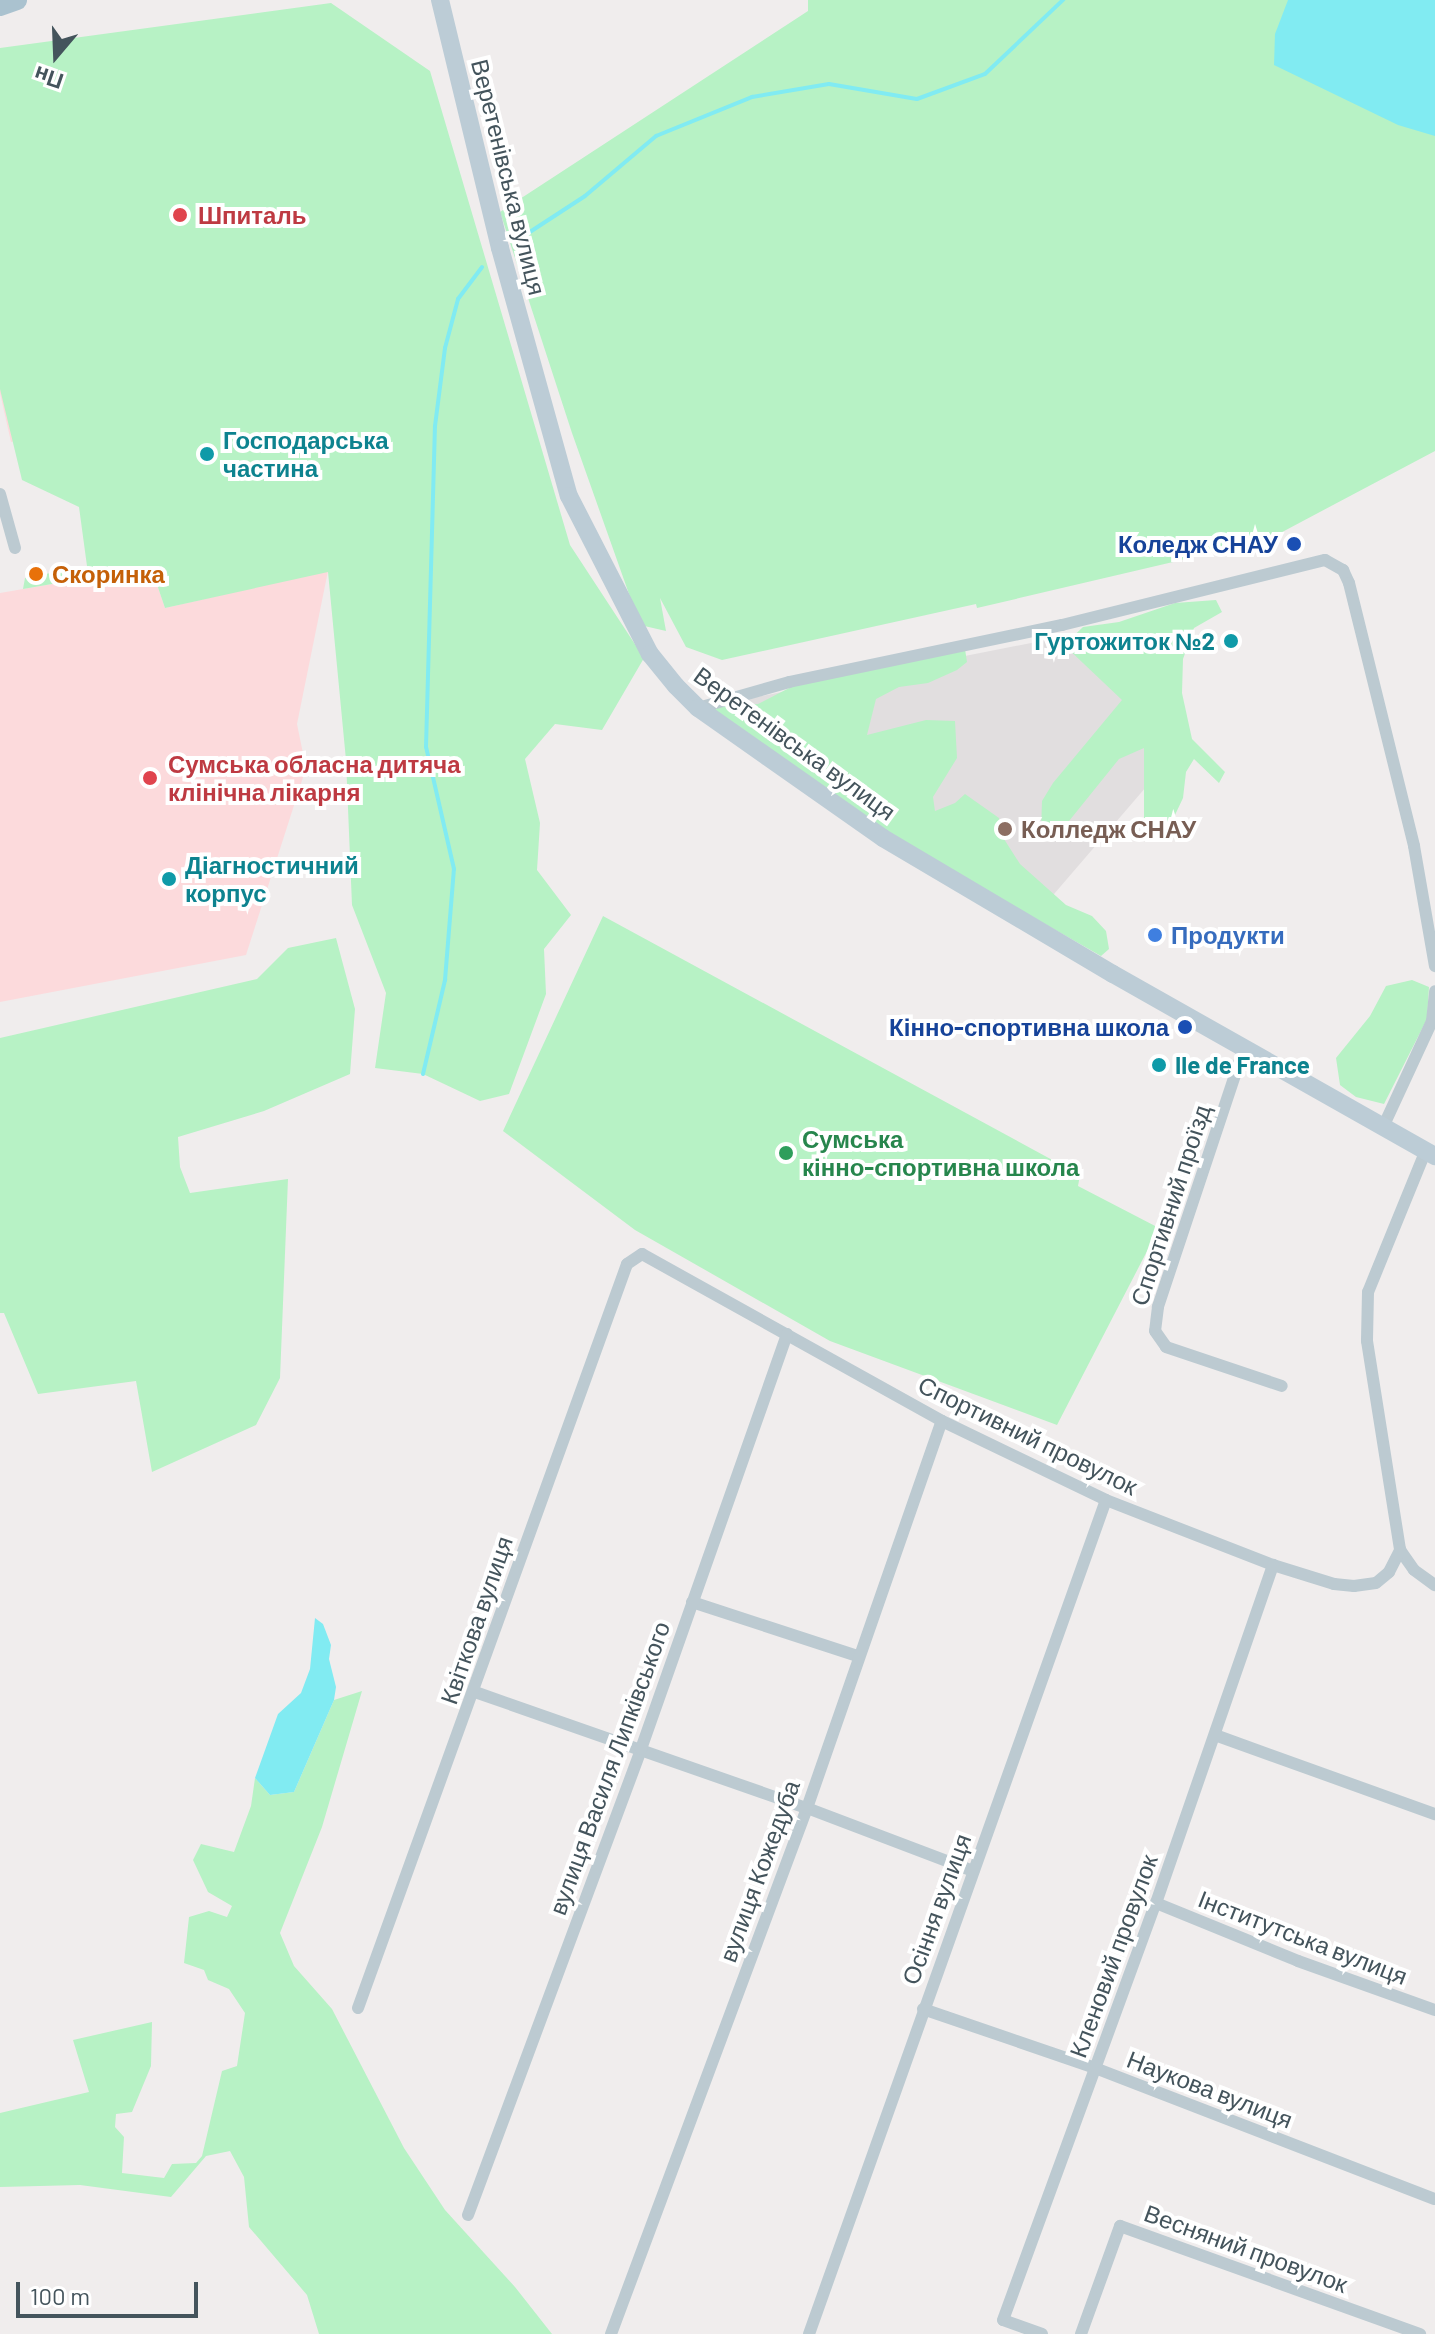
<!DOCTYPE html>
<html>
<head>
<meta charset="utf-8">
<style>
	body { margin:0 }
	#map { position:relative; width:1435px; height:2334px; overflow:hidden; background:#f0eded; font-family:Barlow,sans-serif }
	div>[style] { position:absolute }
	.education>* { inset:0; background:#e1dedf }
	.medical>* { inset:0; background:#fcdadc }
	.green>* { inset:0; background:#b7f2c5 }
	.water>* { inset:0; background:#81ebf2 }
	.stream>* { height:4px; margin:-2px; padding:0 2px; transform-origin:2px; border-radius:2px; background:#81ebf2 }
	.street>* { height:12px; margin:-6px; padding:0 6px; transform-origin:6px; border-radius:6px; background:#bccad1 }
	.secondary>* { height:18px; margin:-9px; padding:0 9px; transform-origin:9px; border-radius:9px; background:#bcccd6 }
	.primary>* { height:20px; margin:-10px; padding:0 10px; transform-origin:10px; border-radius:10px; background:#aac2cf }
	.dots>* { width:22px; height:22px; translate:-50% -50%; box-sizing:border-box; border:4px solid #fff; border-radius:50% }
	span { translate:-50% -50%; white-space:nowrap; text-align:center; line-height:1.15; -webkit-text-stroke:8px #fff; paint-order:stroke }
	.street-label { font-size:24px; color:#44545c }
	.health-label { font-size:24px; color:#be3a42; font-weight:700 }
	.left { translate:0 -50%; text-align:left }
	.culture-label { font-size:24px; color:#0d838f; font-weight:700 }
	.right { translate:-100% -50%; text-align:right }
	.transit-label { font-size:24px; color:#164399; font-weight:700 }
	.food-label { font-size:24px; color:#c56008; font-weight:700 }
	.education-label { font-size:24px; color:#785e54; font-weight:700 }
	.shop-label { font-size:24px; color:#366cbe; font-weight:700 }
	.leisure-label { font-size:24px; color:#27864d; font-weight:700 }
	.north { position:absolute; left:16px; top:16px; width:80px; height:80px; -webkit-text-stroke:6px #fff; paint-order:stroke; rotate:199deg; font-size:22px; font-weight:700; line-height:32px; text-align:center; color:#44545c }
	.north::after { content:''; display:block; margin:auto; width:28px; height:36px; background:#44545c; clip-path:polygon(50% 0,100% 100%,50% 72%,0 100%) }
	.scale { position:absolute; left:16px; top:2282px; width:182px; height:36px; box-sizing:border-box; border:4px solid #44545c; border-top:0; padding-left:10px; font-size:24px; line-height:28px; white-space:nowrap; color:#44545c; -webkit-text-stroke:6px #fff; paint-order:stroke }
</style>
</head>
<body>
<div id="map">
	<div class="education">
		<div style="clip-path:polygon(1158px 618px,1183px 744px,1036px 915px,706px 707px)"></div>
	</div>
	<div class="medical">
		<div style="clip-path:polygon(0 85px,328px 571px,297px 724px,306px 768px,246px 955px,0 1002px,0 593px,151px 567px,165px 608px,221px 595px,182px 405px,11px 442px,0 393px)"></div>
	</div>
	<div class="green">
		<div style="clip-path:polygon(808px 0,1435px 0,1435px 451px,1267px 540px,977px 608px,976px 604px,722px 660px,686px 647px,660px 598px,666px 631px,640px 625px,572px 433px,500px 212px,808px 11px)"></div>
		<div style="clip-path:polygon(331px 3px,430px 71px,570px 545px,644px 658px,602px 730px,555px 724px,525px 759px,540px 823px,537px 870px,571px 915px,544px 949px,546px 994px,509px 1094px,480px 1101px,423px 1074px,375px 1068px,386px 993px,352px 905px,346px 760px,328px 572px,165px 608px,151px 567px,23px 589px,25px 578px,87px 566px,79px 507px,22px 480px,0 389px,0 48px)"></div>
		<div style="clip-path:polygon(1216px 600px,1222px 612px,1194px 628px,1183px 659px,1182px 693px,1192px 739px,1225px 772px,1219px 783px,1194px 759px,1186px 772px,1183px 798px,1166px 834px,1144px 825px,1144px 748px,1119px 759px,1061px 831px,1041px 830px,1042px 801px,1053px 783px,1122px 700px,1064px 645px,1083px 627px,1119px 622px,1175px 603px)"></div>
		<div style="clip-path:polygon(965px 649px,967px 662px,957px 670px,928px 683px,899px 687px,876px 699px,867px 735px,926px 720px,955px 721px,957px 758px,933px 797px,935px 811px,955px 803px,965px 794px,999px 818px,1004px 839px,1020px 864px,1066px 905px,1092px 916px,1106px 931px,1109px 949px,1101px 956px,854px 815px,706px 707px,758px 704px,793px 686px)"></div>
		<div style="clip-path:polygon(603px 916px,1080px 1175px,1078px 1186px,1159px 1228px,1057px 1425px,830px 1341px,635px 1230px,503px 1131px)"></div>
		<div style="clip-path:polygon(336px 938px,355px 1009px,350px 1074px,264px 1111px,178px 1137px,180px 1167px,190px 1193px,288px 1179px,280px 1378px,256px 1425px,152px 1472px,136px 1381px,38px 1394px,4px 1313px,0 1313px,0 1038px,257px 979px,288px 948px)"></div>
		<div style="clip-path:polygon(1412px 980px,1429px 987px,1427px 1019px,1384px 1104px,1356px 1097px,1340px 1085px,1336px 1058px,1370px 1016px,1386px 986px)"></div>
		<div style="clip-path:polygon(362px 1691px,322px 1827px,280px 1933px,294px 1966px,332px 2009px,404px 2148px,445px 2210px,515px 2287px,552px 2334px,319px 2334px,307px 2295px,249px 2227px,244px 2177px,230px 2151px,206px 2156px,171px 2197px,80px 2185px,0 2187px,0 2113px,89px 2092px,73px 2040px,152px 2022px,151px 2066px,132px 2112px,116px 2114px,115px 2127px,124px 2137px,122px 2173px,164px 2178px,172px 2164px,196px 2163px,202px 2156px,222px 2071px,237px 2066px,245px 2013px,229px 1989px,208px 1980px,204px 1970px,184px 1963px,189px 1917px,209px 1911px,227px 1917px,232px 1906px,208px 1892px,193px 1860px,201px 1844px,234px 1852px,251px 1806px,255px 1778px,270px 1795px,294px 1792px,334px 1700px)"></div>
	</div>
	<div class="water">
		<div style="clip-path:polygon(1288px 0,1435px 0,1435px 136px,1398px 125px,1274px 65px,1275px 34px)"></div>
		<div style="clip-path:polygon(315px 1618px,323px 1624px,331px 1645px,329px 1659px,336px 1687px,334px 1700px,294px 1792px,270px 1795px,255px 1778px,278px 1714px,301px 1693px,310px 1669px)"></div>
	</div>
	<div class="stream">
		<div style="left:516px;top:241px;width:82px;rotate:-33.1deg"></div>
		<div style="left:585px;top:196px;width:93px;rotate:-40.2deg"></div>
		<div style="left:656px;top:136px;width:104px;rotate:-22.1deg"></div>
		<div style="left:752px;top:97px;width:78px;rotate:-9.6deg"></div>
		<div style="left:829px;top:84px;width:89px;rotate:9.7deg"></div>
		<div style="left:917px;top:99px;width:72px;rotate:-20.2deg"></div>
		<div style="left:985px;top:74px;width:108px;rotate:-43.5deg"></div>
		<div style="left:423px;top:1074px;width:97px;rotate:-76.8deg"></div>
		<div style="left:445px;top:980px;width:111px;rotate:-85.4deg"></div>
		<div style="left:454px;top:869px;width:125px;rotate:-102.9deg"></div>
		<div style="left:426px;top:747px;width:321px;rotate:-88.4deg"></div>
		<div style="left:435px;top:426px;width:79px;rotate:-82.7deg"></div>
		<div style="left:445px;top:348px;width:51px;rotate:-75.1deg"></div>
		<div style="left:458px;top:299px;width:40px;rotate:-53deg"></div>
	</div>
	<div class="street">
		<div style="left:0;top:494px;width:56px;rotate:74.5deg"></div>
		<div style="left:698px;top:708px;width:95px;rotate:-15.9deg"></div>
		<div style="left:789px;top:682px;width:279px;rotate:-11.8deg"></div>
		<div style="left:1062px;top:625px;width:271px;rotate:-13.9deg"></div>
		<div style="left:1325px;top:560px;width:21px;rotate:29deg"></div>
		<div style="left:1343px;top:570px;width:14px;rotate:65deg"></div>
		<div style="left:1349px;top:583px;width:271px;rotate:76.1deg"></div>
		<div style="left:1414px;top:846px;width:122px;rotate:80.1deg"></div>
		<div style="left:1244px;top:1048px;width:273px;rotate:108.4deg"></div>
		<div style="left:1158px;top:1307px;width:24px;rotate:97deg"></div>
		<div style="left:1155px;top:1331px;width:19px;rotate:55deg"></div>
		<div style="left:1166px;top:1347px;width:122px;rotate:18.6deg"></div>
		<div style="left:1384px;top:1125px;width:115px;rotate:-65.2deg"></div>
		<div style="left:1432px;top:1021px;width:30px;rotate:-84deg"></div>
		<div style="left:1426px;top:1150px;width:153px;rotate:112.2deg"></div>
		<div style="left:1368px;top:1292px;width:49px;rotate:91.2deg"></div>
		<div style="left:1367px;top:1341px;width:212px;rotate:81deg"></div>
		<div style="left:1400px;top:1550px;width:24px;rotate:55deg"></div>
		<div style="left:1414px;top:1570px;width:26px;rotate:36deg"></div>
		<div style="left:692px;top:1602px;width:174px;rotate:18.1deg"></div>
		<div style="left:475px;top:1692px;width:352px;rotate:19.3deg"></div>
		<div style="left:807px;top:1808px;width:178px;rotate:20.8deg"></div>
		<div style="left:1215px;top:1735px;width:234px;rotate:19.8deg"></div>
		<div style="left:1156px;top:1903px;width:153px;rotate:22.2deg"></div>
		<div style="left:1298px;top:1961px;width:145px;rotate:19.7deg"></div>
		<div style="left:358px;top:2008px;width:791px;rotate:-70.12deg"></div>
		<div style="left:627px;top:1264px;width:18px;rotate:-34deg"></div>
		<div style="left:642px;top:1254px;width:343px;rotate:29.1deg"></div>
		<div style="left:942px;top:1421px;width:182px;rotate:25.7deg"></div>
		<div style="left:1106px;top:1500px;width:179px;rotate:21.3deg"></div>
		<div style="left:1273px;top:1565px;width:64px;rotate:17.3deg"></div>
		<div style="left:1334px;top:1584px;width:20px;rotate:6deg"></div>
		<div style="left:1354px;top:1586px;width:22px;rotate:-8deg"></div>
		<div style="left:1376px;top:1583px;width:17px;rotate:-40deg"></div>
		<div style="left:1389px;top:1572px;width:25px;rotate:-63deg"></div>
		<div style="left:923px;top:2009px;width:182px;rotate:18.9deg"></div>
		<div style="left:1095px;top:2068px;width:364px;rotate:21.1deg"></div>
		<div style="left:468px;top:2215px;width:497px;rotate:-69.6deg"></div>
		<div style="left:641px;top:1749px;width:440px;rotate:-70.6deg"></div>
		<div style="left:611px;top:2334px;width:561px;rotate:-69.56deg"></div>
		<div style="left:807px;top:1808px;width:410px;rotate:-70.8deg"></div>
		<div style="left:809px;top:2334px;width:885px;rotate:-70.4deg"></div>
		<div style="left:1042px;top:2334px;width:41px;rotate:-160.3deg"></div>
		<div style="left:1003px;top:2320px;width:444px;rotate:-69.9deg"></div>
		<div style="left:1156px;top:1903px;width:358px;rotate:-70.9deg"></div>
		<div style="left:1081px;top:2334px;width:115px;rotate:-70.1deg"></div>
		<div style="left:1120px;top:2226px;width:319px;rotate:19.8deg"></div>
	</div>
	<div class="secondary">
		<div style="left:440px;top:0;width:255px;rotate:76.4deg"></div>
		<div style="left:500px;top:248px;width:257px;rotate:74.5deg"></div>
		<div style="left:569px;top:496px;width:178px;rotate:62.9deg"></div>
		<div style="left:650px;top:654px;width:41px;rotate:50.9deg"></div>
		<div style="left:676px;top:686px;width:31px;rotate:45deg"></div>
		<div style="left:698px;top:708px;width:226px;rotate:35.1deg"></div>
		<div style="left:883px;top:838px;width:267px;rotate:30.6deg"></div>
		<div style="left:1113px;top:974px;width:370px;rotate:29.5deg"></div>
	</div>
	<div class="primary">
		<div style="left:0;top:6px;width:18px;rotate:-19deg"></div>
	</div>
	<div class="dots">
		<div style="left:180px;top:215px;background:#e0444e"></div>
		<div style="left:207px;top:454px;background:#0f9aa8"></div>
		<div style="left:1294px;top:544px;background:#1a4fb4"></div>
		<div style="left:36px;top:574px;background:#e8710a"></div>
		<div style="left:1231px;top:641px;background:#0f9aa8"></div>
		<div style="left:150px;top:778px;background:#e0444e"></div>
		<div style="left:1005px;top:829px;background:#8d6e63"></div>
		<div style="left:169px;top:879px;background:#0f9aa8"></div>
		<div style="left:1155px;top:935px;background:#3f7fe0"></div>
		<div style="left:1185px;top:1027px;background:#1a4fb4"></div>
		<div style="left:1159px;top:1065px;background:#0f9aa8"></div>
		<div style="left:786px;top:1153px;background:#2e9e5b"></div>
	</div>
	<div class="street-label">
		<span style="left:509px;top:177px;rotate:76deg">Веретенівська вулиця</span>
		<span style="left:795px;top:743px;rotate:36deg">Веретенівська вулиця</span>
		<span style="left:1170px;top:1205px;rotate:-72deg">Спортивний проїзд</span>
		<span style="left:1028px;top:1435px;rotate:26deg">Спортивний провулок</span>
		<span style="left:476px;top:1620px;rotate:-71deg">Квіткова вулиця</span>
		<span style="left:609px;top:1768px;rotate:-70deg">вулиця Василя Липківського</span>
		<span style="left:759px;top:1871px;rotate:-70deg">вулиця Кожедуба</span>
		<span style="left:936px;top:1909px;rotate:-70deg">Осіння вулиця</span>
		<span style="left:1303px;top:1937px;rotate:21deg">Інститутська вулиця</span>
		<span style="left:1113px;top:1956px;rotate:-70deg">Кленовий провулок</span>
		<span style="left:1210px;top:2089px;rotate:21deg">Наукова вулиця</span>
		<span style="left:1246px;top:2248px;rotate:20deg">Весняний провулок</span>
	</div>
	<div class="health-label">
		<span class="left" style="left:198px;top:215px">Шпиталь</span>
		<span class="left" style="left:168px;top:778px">Сумська обласна дитяча<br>клінічна лікарня</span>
	</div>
	<div class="culture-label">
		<span class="left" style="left:223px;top:454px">Господарська<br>частина</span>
		<span class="right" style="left:1215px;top:641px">Гуртожиток №2</span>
		<span class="left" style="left:185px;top:879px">Діагностичний<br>корпус</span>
		<span class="left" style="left:1175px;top:1065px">Ile de France</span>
	</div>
	<div class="transit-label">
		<span class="right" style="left:1278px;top:544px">Коледж СНАУ</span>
		<span class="right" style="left:1169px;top:1027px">Кінно-спортивна школа</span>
	</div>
	<div class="food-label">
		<span class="left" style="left:52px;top:574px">Скоринка</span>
	</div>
	<div class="education-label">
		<span class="left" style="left:1021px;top:829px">Колледж СНАУ</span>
	</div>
	<div class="shop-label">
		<span class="left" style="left:1171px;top:935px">Продукти</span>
	</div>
	<div class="leisure-label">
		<span class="left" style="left:802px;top:1153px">Сумська<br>кінно-спортивна школа</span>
	</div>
	<div class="north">Пн</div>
	<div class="scale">100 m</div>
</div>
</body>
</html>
